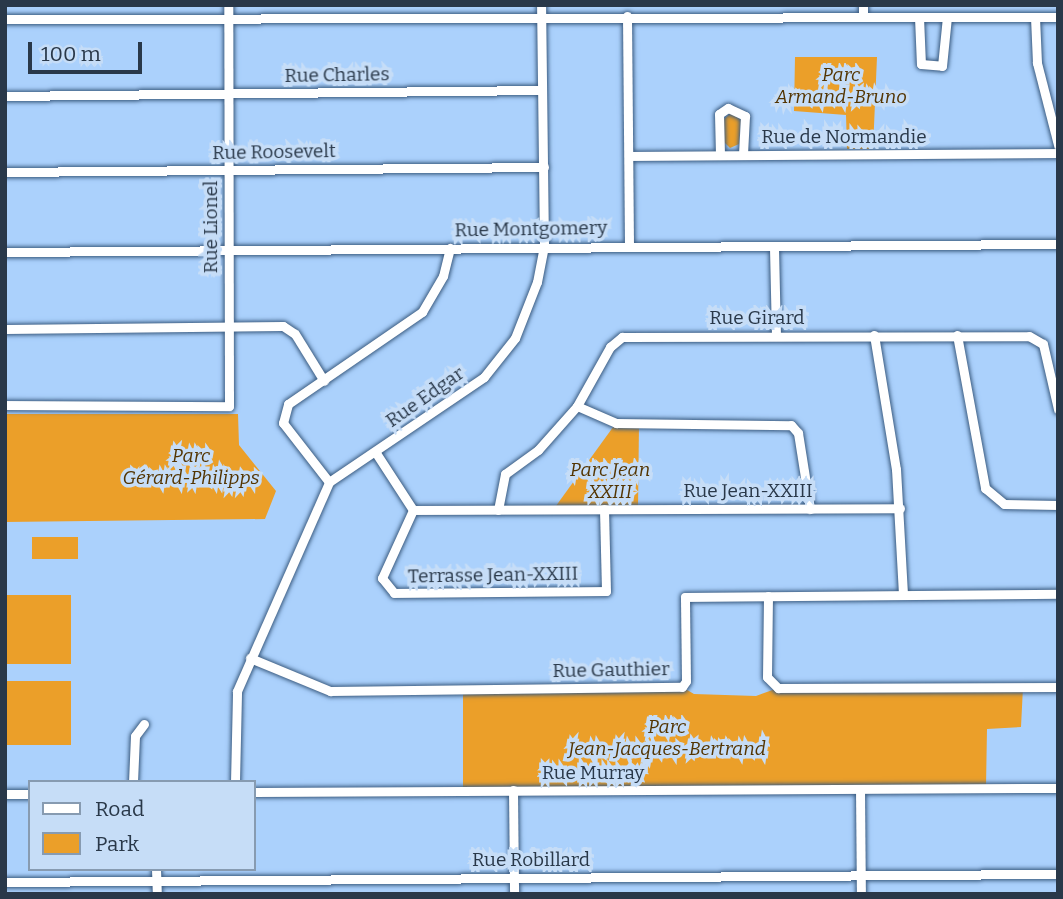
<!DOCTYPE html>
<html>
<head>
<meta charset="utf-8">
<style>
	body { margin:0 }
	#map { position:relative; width:1063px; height:899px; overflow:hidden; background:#abd1fc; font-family:Bitter,serif }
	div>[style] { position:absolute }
	.green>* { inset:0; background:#eb9f29; transform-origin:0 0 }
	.roads { filter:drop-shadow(0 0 2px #3b5c81) drop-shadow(0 0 2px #3b5c81) }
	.street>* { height:9px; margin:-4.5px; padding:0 4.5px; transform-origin:4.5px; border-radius:4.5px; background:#fff }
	span { translate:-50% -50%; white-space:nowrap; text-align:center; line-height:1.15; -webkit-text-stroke:7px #c6ddf7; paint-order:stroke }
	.street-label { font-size:19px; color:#293849 }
	.park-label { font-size:19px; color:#533400; font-style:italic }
	.frame { position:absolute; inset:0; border:7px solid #293849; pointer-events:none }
	.legend { position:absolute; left:28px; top:780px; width:228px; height:91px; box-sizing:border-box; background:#c6ddf7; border:2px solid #879bb1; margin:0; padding:9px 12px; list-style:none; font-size:21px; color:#293849 }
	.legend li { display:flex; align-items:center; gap:14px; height:35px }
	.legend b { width:35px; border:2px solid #879bb1 }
	.scale { position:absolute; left:28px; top:42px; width:114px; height:32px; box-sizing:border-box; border:4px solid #293849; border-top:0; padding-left:9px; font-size:21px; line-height:24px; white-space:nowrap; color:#293849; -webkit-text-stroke:5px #c6ddf7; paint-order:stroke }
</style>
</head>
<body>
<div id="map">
	<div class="green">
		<div style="clip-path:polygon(795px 57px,877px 57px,873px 149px,847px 149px,846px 115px,794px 111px)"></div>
		<div style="clip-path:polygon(731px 113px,741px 120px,739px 144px,730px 148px,724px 142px,723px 120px)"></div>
		<div style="clip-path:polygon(5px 414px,238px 414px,239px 445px,276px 491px,265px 519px,5px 522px)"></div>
		<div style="clip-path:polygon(616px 423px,639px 423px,638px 509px,553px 510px)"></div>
		<div style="left:32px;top:537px;width:46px;height:22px"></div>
		<div style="left:5px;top:595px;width:66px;height:69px"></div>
		<div style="left:5px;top:681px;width:66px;height:64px"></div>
		<div style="clip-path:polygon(682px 687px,694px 694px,756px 696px,778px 688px,1023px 687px,1021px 727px,987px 729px,986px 787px,463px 791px,463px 690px)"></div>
	</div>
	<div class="roads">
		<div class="street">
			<div style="left:627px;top:16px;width:229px;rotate:89.5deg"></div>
			<div style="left:863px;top:17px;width:12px;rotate:-90deg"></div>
			<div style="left:919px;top:17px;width:47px;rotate:87.6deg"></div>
			<div style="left:921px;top:64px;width:21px;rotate:5deg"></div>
			<div style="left:942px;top:66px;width:49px;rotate:-84.2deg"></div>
			<div style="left:1035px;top:17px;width:46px;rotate:87.5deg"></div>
			<div style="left:1037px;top:63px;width:85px;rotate:75.6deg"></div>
			<div style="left:5px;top:19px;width:1053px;rotate:-0.11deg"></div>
			<div style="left:5px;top:96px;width:537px;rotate:-0.64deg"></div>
			<div style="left:720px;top:155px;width:41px;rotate:-91.4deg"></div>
			<div style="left:719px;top:114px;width:11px;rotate:-34deg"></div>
			<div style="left:728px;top:108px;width:19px;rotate:25deg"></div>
			<div style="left:745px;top:116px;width:39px;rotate:93deg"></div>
			<div style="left:630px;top:156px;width:428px;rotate:-0.4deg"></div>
			<div style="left:5px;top:172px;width:539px;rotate:-0.53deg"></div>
			<div style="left:774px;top:248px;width:87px;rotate:88.7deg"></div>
			<div style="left:5px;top:252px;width:1053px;rotate:-0.44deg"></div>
			<div style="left:5px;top:329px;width:278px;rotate:-0.6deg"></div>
			<div style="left:283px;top:326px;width:14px;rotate:34deg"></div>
			<div style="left:295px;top:334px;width:55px;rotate:58.3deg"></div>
			<div style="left:874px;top:335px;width:136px;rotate:80.7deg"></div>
			<div style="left:896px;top:469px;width:126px;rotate:86.8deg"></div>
			<div style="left:957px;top:335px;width:156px;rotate:79.6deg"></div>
			<div style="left:985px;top:488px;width:25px;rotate:40deg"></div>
			<div style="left:1004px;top:504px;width:54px;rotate:1.1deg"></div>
			<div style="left:5px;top:405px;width:224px;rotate:0.3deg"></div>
			<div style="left:229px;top:406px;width:401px;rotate:-90.1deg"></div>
			<div style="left:577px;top:406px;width:43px;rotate:23.6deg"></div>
			<div style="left:616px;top:423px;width:175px;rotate:0.7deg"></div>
			<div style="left:791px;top:425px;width:11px;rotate:49deg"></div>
			<div style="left:798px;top:433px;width:77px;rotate:81deg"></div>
			<div style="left:376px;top:453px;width:68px;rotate:57deg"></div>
			<div style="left:329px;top:482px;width:75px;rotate:-127.9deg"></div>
			<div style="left:283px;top:423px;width:20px;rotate:-75deg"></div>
			<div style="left:288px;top:404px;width:163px;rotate:-34.5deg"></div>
			<div style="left:422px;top:312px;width:42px;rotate:-59.7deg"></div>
			<div style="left:443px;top:276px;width:29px;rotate:-76deg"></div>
			<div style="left:413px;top:510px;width:487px;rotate:-0.2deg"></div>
			<div style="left:413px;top:510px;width:75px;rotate:114.5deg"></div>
			<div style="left:382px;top:578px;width:19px;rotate:51deg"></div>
			<div style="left:394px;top:593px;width:212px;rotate:-0.5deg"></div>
			<div style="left:606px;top:591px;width:82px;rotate:-91.4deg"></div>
			<div style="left:498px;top:510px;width:37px;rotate:-79deg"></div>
			<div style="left:505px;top:474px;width:41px;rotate:-36deg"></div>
			<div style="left:538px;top:450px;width:59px;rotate:-48.4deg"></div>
			<div style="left:577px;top:406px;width:68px;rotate:-60.8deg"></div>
			<div style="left:610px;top:347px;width:16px;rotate:-40deg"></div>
			<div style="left:622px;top:337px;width:407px;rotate:-0.1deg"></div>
			<div style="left:1029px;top:336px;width:16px;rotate:30deg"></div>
			<div style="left:1043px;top:344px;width:67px;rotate:77deg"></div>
			<div style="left:768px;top:596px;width:81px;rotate:90.7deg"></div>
			<div style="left:767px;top:677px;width:16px;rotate:45deg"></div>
			<div style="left:778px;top:688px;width:280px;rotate:-0.2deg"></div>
			<div style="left:250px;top:658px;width:87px;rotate:22.4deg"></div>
			<div style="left:330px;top:691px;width:352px;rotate:-0.7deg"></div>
			<div style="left:682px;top:687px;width:7px;rotate:-56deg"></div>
			<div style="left:686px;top:681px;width:84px;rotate:-90.7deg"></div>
			<div style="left:685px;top:597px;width:373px;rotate:-0.5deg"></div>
			<div style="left:133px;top:782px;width:46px;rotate:-87.5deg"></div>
			<div style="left:135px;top:736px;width:15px;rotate:-53deg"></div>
			<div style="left:235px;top:782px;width:91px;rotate:-88.7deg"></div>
			<div style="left:237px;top:691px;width:228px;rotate:-66.2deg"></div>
			<div style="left:329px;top:482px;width:187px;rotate:-34.1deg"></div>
			<div style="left:484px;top:377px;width:50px;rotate:-51.5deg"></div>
			<div style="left:515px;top:338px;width:60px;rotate:-68.6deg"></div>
			<div style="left:537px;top:282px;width:38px;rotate:-79deg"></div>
			<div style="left:544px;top:245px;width:240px;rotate:-90.7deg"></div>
			<div style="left:860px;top:789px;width:105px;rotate:89.5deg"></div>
			<div style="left:513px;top:790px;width:104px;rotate:89.4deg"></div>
			<div style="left:254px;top:792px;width:804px;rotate:-0.29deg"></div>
			<div style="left:5px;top:794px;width:25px"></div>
			<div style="left:156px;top:869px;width:25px;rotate:88deg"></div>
			<div style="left:5px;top:882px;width:1053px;rotate:-0.44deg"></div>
		</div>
	</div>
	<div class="street-label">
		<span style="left:337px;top:75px;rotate:-1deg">Rue Charles</span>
		<span style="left:844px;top:137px">Rue de Normandie</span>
		<span style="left:274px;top:152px;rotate:-1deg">Rue Roosevelt</span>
		<span style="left:211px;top:227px;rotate:-90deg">Rue Lionel</span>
		<span style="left:531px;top:229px;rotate:-1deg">Rue Montgomery</span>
		<span style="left:757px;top:318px">Rue Girard</span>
		<span style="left:425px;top:397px;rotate:-35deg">Rue Edgar</span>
		<span style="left:748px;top:491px">Rue Jean-XXIII</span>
		<span style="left:493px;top:575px;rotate:-1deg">Terrasse Jean-XXIII</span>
		<span style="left:611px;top:670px;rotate:-1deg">Rue Gauthier</span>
		<span style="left:593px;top:773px">Rue Murray</span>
		<span style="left:531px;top:860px">Rue Robillard</span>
	</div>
	<div class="park-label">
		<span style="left:841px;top:86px">Parc<br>Armand-Bruno</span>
		<span style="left:191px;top:467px">Parc<br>Gérard-Philipps</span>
		<span style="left:610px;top:481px">Parc Jean<br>XXIII</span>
		<span style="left:667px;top:738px">Parc<br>Jean-Jacques-Bertrand</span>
	</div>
	<div class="frame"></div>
	<ul class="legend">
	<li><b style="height:9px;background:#fff"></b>Road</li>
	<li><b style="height:19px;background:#eb9f29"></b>Park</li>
	</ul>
	<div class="scale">100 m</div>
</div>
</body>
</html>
